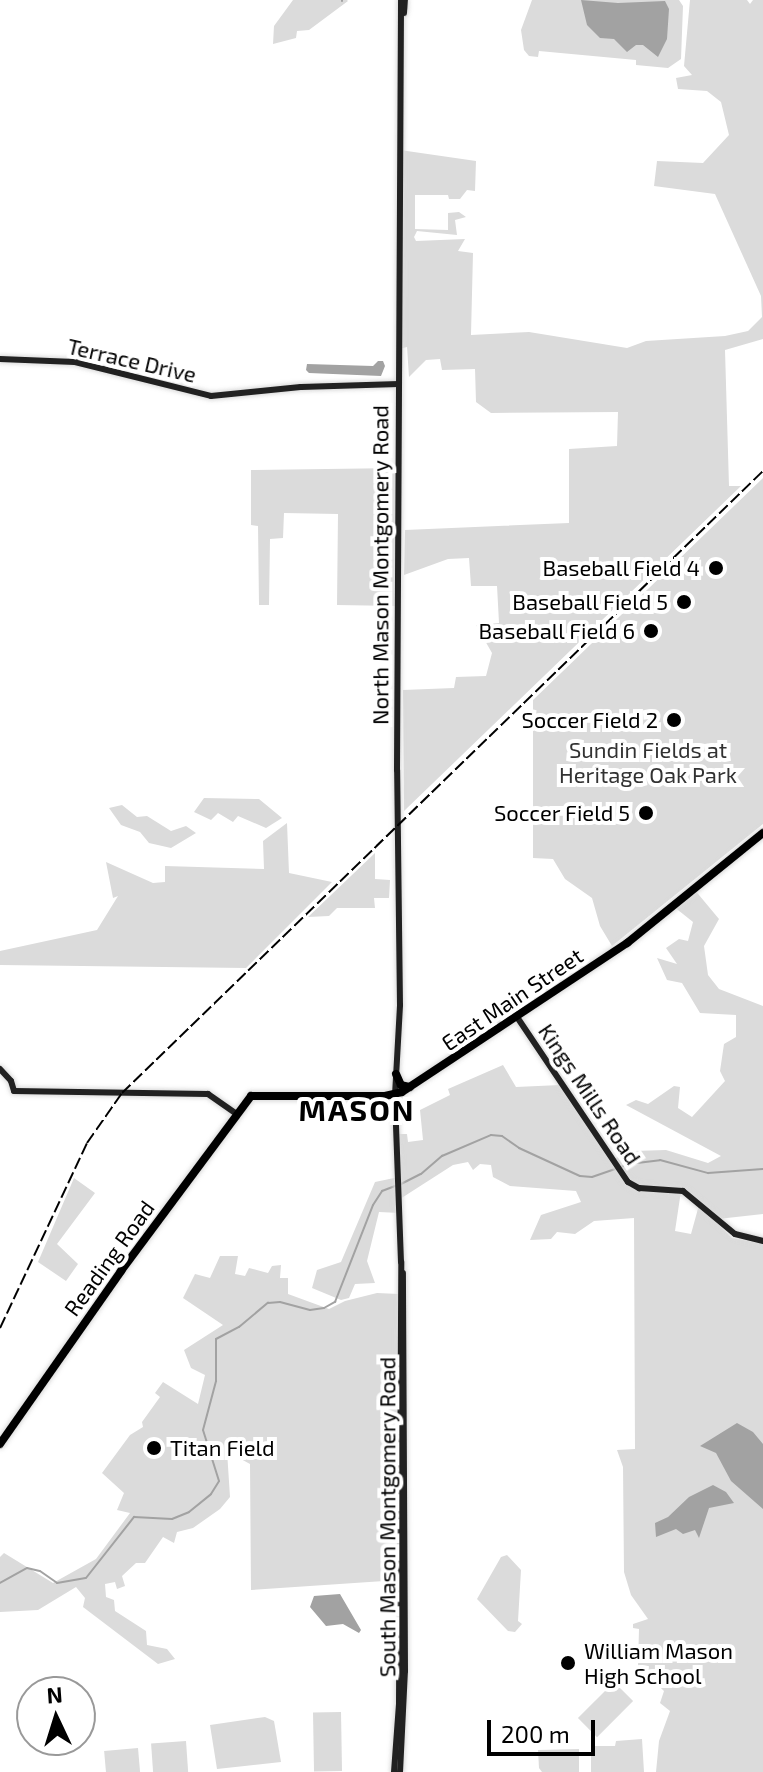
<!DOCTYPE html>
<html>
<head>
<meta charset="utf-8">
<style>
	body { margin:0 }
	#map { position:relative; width:763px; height:1772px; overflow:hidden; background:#fff; font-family:"Exo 2",sans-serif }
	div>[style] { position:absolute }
	.green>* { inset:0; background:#dbdbdb; transform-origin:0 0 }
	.water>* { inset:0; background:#a2a2a2 }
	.stream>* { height:2px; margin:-1px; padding:0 1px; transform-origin:1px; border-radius:1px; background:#a2a2a2 }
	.roads { filter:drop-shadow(0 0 2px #dbdbdb) drop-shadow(0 0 2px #dbdbdb) }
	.secondary>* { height:6px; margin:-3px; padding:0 3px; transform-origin:3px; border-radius:3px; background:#212121 }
	.primary>* { height:8px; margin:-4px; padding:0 4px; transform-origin:4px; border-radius:4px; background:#000 }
	.rail>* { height:2px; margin-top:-1px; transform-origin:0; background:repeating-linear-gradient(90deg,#000 0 12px,transparent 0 16px) }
	.dots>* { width:22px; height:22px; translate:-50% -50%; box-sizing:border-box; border:4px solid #fff; border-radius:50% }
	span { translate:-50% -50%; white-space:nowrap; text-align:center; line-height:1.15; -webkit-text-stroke:8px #fff; paint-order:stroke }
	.street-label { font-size:22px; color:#000 }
	.poi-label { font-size:22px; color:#000 }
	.right { translate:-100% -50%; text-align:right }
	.left { translate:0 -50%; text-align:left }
	.park-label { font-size:22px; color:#323232 }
	.district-label { font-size:30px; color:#000; font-weight:700; letter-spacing:2px }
	.north { position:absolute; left:16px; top:1676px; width:80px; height:80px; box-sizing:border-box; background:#fff; border:2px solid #999; border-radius:50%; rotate:356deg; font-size:22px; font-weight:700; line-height:32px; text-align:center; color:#000 }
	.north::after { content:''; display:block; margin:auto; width:28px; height:36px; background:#000; clip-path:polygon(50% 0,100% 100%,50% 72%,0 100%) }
	.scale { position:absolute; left:487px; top:1720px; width:108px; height:36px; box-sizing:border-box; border:4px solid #000; border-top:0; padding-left:10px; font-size:24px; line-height:28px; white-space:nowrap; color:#000; -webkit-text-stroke:6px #fff; paint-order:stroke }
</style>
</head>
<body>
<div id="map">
	<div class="green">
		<div style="clip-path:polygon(293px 0,347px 0,348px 1px,309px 30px,297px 31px,296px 38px,273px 44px,274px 26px)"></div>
		<div style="clip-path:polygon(532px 0,679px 0,683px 6px,681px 59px,668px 68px,636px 65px,636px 60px,539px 51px,538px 57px,529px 56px,524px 50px,521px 30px)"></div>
		<div style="clip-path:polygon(690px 0,747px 0,750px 4px,753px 0,763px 0,763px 339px,725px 350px,729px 486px,741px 486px,404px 811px,403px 690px,454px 688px,456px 677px,486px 676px,492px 653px,476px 625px,499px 623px,497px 586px,471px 586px,469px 558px,448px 559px,404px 575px,405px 530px,569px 523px,569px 449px,617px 446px,618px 412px,491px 413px,476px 402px,475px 369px,442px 370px,440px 359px,426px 360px,409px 377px,407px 347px,399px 349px,400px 150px,476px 161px,475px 191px,467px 190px,460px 199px,449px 199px,448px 195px,415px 195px,415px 229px,448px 230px,448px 213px,459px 212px,466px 217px,455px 220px,457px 235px,417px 231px,414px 237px,416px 241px,465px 239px,458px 251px,473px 253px,471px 335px,529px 332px,627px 348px,646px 341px,725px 336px,748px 331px,762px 317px,761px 296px,715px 194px,654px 186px,657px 161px,703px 163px,729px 135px,721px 102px,707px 91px,678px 89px,676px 78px,692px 75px,684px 66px)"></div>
		<div style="clip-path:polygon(399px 468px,397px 606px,337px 605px,338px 514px,284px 513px,283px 538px,270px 539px,269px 605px,259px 605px,258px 526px,251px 525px,251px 470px)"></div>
		<div style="clip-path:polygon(763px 478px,763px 824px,612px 946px,600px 926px,592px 898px,565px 879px,553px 859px,533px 858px,533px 700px)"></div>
		<div style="clip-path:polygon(204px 798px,259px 799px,282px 818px,266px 828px,238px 816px,233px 822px,218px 813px,211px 820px,194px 812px)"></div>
		<div style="clip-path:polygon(122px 805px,137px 817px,147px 816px,171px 831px,186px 826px,196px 833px,171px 848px,149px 843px,140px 832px,121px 825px,109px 808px)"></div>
		<div style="clip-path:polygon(287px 823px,289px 873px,332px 882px,246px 968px,0 965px,0 951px,97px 930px,118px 896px,113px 898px,106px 862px,153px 883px,165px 882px,165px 866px,264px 869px,263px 841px)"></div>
		<div style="clip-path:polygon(375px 853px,375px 879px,390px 880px,389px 898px,374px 898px,375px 908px,337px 908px,329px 916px,308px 917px)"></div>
		<div style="clip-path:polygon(694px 889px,719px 919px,704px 946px,708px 975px,719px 989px,763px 1006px,763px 1214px,718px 1219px,700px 1203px,681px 1191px,675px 1231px,691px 1234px,699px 1205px,732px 1238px,763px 1244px,763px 1772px,656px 1772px,659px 1741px,670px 1711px,660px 1703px,664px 1691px,638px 1666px,639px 1629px,633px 1628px,633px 1624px,648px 1619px,631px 1595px,624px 1572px,623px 1467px,617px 1450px,635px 1449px,634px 1218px,594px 1221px,575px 1234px,557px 1232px,551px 1239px,530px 1240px,541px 1215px,581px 1202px,576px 1191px,510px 1186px,493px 1177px,491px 1165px,480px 1164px,473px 1170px,468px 1162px,453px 1165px,400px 1199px,400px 1213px,379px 1212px,367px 1261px,375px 1283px,355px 1284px,349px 1298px,341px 1300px,312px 1288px,317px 1270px,341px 1262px,375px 1182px,399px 1177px,397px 1134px,407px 1134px,408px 1142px,423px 1140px,420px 1110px,450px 1095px,448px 1089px,503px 1065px,516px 1087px,560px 1085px,611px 1160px,633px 1151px,666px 1150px,708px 1163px,721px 1156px,626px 1105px,636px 1100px,648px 1104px,674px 1086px,680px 1087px,678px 1108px,692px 1117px,725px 1081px,720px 1071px,724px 1044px,736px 1037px,736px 1015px,700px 1013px,682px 983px,667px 980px,657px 958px,677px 964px,666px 948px,679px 939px,688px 941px,693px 922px,673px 906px)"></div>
		<div style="clip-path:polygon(74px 1178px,95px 1193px,57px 1244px,78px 1264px,66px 1281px,38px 1262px)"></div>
		<div style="clip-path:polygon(220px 1256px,238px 1256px,235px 1274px,245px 1276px,249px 1268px,268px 1273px,272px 1266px,281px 1265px,280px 1278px,288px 1278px,288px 1294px,329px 1309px,345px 1301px,377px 1293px,399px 1294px,399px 1580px,251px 1590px,250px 1464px,239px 1458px,239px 1452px,231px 1446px,227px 1451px,230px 1497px,220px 1509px,193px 1528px,177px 1532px,174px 1543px,163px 1537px,145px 1563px,136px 1563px,122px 1576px,125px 1586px,117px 1589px,115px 1582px,105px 1584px,106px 1597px,114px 1600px,115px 1611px,146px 1631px,147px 1645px,167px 1649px,175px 1659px,158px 1664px,83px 1607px,85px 1598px,76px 1587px,38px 1610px,0 1612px,0 1557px,4px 1553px,53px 1583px,96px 1559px,130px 1513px,117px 1510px,124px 1493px,102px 1473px,130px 1435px,143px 1427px,142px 1422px,160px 1397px,155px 1393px,163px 1382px,198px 1404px,205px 1375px,191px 1368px,184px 1350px,223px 1325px,183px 1298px,195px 1274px,210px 1278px)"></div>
		<div style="clip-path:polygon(507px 1555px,521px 1570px,518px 1621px,522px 1624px,515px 1632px,508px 1631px,477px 1599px,501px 1557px)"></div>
		<div style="left:614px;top:1682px;width:27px;height:51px;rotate:45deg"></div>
		<div style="left:341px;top:1712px;width:59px;height:28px;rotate:89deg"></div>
		<div style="clip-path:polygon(265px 1717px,274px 1721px,281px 1762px,217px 1769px,210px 1725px)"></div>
		<div style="clip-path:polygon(642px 1739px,644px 1772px,591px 1772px,591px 1746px,615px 1746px,616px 1741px)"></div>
		<div style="left:186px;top:1741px;width:31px;height:35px;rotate:86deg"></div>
		<div style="left:138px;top:1748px;width:24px;height:34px;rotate:85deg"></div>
		<div style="clip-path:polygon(579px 1749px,579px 1772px,542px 1772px,539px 1768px,538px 1750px)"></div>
	</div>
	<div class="water">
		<div style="clip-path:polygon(581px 0,618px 3px,665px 1px,669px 9px,667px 39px,658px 57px,643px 45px,636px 45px,627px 52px,614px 39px,600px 38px,587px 25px)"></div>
		<div style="clip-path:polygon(378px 361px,383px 361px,385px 366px,381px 376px,309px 373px,306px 370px,307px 364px,373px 366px)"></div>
		<div style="clip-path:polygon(737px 1423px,753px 1432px,763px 1444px,763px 1509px,731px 1481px,716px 1453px,700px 1446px)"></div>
		<div style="clip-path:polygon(713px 1485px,726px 1492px,734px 1503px,709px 1508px,699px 1538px,695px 1530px,683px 1534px,676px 1529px,656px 1537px,655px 1523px,668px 1517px,689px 1497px)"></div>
		<div style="clip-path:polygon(340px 1594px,361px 1630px,359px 1633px,343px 1624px,326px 1626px,310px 1607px,314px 1596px)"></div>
	</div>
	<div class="stream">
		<div style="left:342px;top:1px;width:1px;rotate:-90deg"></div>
		<div style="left:401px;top:1184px;width:22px;rotate:-27deg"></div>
		<div style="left:421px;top:1174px;width:28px;rotate:-41deg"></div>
		<div style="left:442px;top:1156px;width:53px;rotate:-23.2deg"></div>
		<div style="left:491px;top:1135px;width:11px;rotate:5deg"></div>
		<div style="left:502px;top:1136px;width:21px;rotate:35deg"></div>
		<div style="left:519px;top:1148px;width:67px;rotate:24.7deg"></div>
		<div style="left:580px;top:1176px;width:12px;rotate:5deg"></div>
		<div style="left:592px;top:1177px;width:39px;rotate:-19deg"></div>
		<div style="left:629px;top:1164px;width:31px;rotate:-7deg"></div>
		<div style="left:660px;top:1160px;width:50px;rotate:15.2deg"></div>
		<div style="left:708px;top:1173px;width:55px;rotate:-4.2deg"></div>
		<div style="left:0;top:1583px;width:31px;rotate:-29deg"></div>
		<div style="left:27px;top:1568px;width:13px;rotate:13deg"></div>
		<div style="left:40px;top:1571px;width:21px;rotate:35deg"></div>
		<div style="left:57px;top:1583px;width:29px;rotate:-10deg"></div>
		<div style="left:86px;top:1578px;width:78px;rotate:-51.8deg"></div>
		<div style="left:134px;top:1517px;width:38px;rotate:3deg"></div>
		<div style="left:172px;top:1519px;width:18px;rotate:-22deg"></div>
		<div style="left:189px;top:1512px;width:28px;rotate:-39deg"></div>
		<div style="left:211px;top:1494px;width:15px;rotate:-58deg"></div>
		<div style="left:219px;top:1481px;width:53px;rotate:-107.4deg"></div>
		<div style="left:203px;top:1430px;width:51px;rotate:-75.1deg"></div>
		<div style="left:216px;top:1381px;width:42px;rotate:-90deg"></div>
		<div style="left:216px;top:1339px;width:26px;rotate:-28deg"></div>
		<div style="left:239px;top:1327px;width:38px;rotate:-40deg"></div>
		<div style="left:268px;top:1303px;width:12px;rotate:-5deg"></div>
		<div style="left:280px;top:1302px;width:31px;rotate:15deg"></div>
		<div style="left:310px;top:1310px;width:14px;rotate:-8deg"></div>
		<div style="left:324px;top:1308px;width:13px;rotate:-29deg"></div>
		<div style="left:335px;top:1302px;width:104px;rotate:-68.6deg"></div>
		<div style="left:373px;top:1205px;width:17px;rotate:-57deg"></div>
		<div style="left:382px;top:1191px;width:14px;rotate:-21deg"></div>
	</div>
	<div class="roads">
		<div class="secondary">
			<div style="left:404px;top:13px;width:13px;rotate:-86deg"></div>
			<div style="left:0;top:359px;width:75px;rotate:2.3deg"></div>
			<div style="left:75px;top:362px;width:140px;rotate:14deg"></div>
			<div style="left:211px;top:396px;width:90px;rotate:-5.7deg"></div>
			<div style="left:301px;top:387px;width:98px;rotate:-1.8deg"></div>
			<div style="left:517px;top:1017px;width:199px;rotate:56.1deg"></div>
			<div style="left:628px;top:1182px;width:13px;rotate:29deg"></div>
			<div style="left:639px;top:1188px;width:44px;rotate:3.9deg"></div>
			<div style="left:683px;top:1191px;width:67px;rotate:39.6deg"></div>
			<div style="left:735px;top:1234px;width:29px;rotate:14deg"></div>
			<div style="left:0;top:1069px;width:16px;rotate:47deg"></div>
			<div style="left:11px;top:1081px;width:10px;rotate:73deg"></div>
			<div style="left:14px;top:1091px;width:194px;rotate:0.9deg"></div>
			<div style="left:208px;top:1094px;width:35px;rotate:35deg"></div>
			<div style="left:394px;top:1772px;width:68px;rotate:-85.8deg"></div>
			<div style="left:399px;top:1704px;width:442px;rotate:-89.7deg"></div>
			<div style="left:401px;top:1262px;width:167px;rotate:-92.1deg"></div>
			<div style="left:395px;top:1095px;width:90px;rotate:-86.8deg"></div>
			<div style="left:400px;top:1005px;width:235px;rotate:-90.7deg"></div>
			<div style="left:397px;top:770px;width:770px;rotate:-89.7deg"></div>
			<div style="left:400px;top:1772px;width:101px;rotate:-87.2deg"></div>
			<div style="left:405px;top:1671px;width:398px;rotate:-90.3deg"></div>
		</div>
		<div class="primary">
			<div style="left:396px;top:1074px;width:12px;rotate:66deg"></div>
			<div style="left:401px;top:1085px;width:9px;rotate:13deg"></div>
			<div style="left:0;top:1444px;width:211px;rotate:-55deg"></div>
			<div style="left:121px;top:1271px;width:218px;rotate:-53.4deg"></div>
			<div style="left:251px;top:1096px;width:134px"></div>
			<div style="left:385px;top:1096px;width:17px;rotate:-13deg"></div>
			<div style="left:402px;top:1092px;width:270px;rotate:-33.5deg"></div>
			<div style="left:627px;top:943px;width:175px;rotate:-39deg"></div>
		</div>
	</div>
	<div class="rail">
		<div style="left:0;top:1328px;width:204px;rotate:-64.8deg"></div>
		<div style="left:87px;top:1143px;width:61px;rotate:-55deg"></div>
		<div style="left:122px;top:1093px;width:893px;rotate:-44.14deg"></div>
	</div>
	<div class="dots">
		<div style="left:716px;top:568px;background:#000"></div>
		<div style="left:684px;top:602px;background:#000"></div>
		<div style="left:651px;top:631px;background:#000"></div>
		<div style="left:674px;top:720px;background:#000"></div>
		<div style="left:646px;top:813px;background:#000"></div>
		<div style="left:154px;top:1448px;background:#000"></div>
		<div style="left:568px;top:1663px;background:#000"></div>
	</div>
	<div class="street-label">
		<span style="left:132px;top:360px;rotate:13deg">Terrace Drive</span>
		<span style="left:380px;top:565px;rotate:-90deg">North Mason Montgomery Road</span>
		<span style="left:512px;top:999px;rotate:-34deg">East Main Street</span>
		<span style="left:590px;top:1094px;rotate:56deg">Kings Mills Road</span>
		<span style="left:109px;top:1258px;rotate:-54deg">Reading Road</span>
		<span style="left:387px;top:1517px;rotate:-90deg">South Mason Montgomery Road</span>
	</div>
	<div class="poi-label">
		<span class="right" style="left:700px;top:568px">Baseball Field 4</span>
		<span class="right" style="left:668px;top:602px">Baseball Field 5</span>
		<span class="right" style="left:635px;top:631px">Baseball Field 6</span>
		<span class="right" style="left:658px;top:720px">Soccer Field 2</span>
		<span class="right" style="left:630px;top:813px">Soccer Field 5</span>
		<span class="left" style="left:170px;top:1448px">Titan Field</span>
		<span class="left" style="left:584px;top:1663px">William Mason<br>High School</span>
	</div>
	<div class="park-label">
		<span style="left:648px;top:762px">Sundin Fields at<br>Heritage Oak Park</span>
	</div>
	<div class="district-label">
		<span style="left:357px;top:1109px">MASON</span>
	</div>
	<div class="north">N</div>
	<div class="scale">200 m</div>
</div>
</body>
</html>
